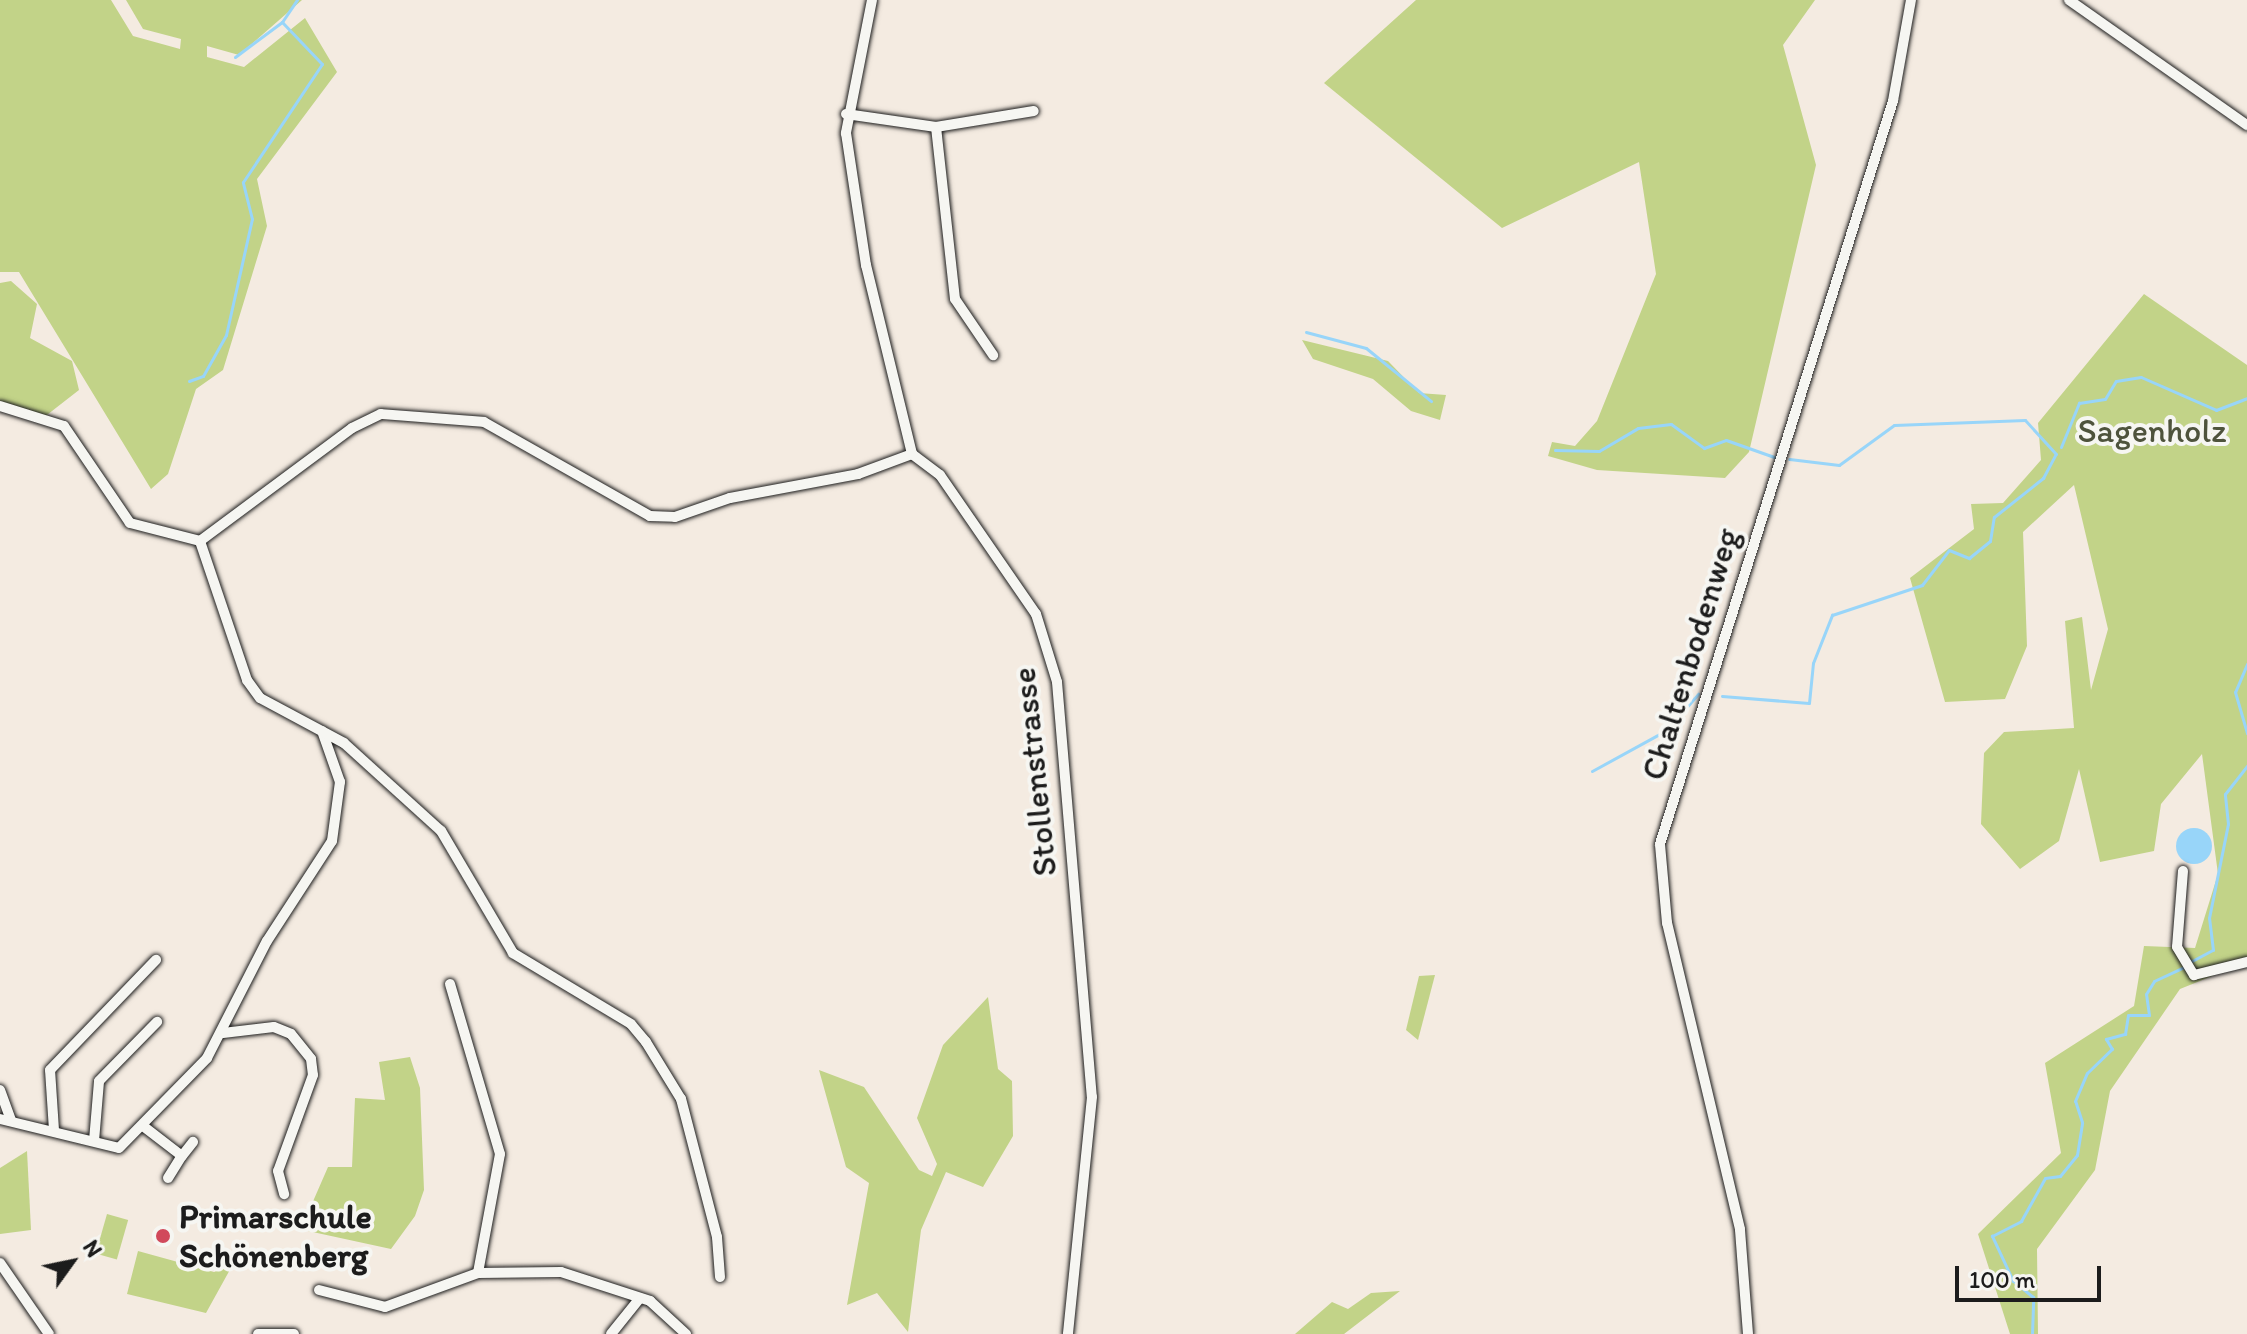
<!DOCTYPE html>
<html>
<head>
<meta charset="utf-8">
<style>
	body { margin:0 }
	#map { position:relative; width:2247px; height:1334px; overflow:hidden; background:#f4ebe1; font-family:Itim,sans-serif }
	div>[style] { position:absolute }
	.green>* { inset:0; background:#c2d388; transform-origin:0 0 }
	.water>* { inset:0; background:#98d5f9 }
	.round { border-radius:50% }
	.stream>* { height:3px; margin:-1.5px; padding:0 1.5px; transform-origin:1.5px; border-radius:1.5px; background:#98d5f9 }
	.roads { filter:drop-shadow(0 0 2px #1c1c1c) drop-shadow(0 0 2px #1c1c1c) }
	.minor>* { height:10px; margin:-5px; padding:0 5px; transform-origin:5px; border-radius:5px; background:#f6f6f2 }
	.dots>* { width:22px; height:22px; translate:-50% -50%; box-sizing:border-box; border:4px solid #f6f6f2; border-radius:50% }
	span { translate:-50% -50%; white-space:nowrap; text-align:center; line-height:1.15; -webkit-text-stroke:8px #f6f6f2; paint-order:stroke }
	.park-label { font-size:34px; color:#4e533c }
	.street-label { font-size:34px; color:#1c1c1c }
	.poi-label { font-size:34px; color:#1c1c1c; font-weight:700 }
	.left { translate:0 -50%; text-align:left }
	.north { position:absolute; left:32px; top:1222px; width:80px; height:80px; -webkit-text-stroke:6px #f6f6f2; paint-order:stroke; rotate:57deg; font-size:22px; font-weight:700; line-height:32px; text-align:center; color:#1c1c1c }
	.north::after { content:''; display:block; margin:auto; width:28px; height:36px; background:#1c1c1c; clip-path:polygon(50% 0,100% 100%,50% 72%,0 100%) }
	.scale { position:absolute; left:1955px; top:1266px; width:146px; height:36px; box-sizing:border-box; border:4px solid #1c1c1c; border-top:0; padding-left:10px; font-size:24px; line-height:28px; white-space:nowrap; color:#1c1c1c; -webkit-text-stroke:6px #f6f6f2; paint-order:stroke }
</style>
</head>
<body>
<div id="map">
	<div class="green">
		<div style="clip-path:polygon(0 0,111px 0,133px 36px,180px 49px,181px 39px,143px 29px,126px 0,302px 0,239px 55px,207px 46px,207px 57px,244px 67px,305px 18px,337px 72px,257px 179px,267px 226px,223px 370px,196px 389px,168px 474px,151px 489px,19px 272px,0 272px)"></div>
		<div style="clip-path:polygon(1416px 0,1815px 0,1783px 45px,1816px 165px,1749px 452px,1725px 478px,1597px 470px,1548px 456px,1552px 442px,1575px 446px,1597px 421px,1656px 274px,1639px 162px,1502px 228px,1324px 83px)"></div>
		<div style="clip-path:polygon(11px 281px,37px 304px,30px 338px,72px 361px,79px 390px,43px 418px,0 408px,0 283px)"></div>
		<div style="clip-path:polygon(2144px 294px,2247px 365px,2247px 962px,2180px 989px,2110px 1091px,2095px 1170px,2037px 1249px,2038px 1334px,2010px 1334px,1978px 1234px,2061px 1153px,2045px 1063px,2134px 1006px,2144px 946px,2195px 948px,2218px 874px,2202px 754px,2161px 804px,2154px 851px,2100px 862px,2079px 769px,2059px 841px,2020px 869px,1981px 824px,1984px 753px,2004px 732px,2074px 728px,2065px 621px,2082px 617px,2091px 690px,2108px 629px,2074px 485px,2023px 532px,2027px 646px,2005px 699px,1945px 702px,1910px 578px,1974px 529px,1971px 504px,2003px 503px,2041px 460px,2038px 423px)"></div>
		<div style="clip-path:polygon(1302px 340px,1388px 361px,1419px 393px,1446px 395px,1440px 420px,1411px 411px,1373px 379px,1313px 359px)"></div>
		<div style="clip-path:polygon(1435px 975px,1418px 1040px,1406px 1030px,1419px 976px)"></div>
		<div style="clip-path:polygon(988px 997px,998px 1069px,1012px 1081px,1013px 1136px,983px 1187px,946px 1172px,921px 1230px,908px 1332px,877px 1293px,847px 1305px,869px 1183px,846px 1167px,819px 1070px,864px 1087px,919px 1170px,932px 1176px,937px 1164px,917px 1118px,943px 1045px)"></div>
		<div style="clip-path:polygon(410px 1057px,420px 1088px,424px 1190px,415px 1216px,391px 1249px,308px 1231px,304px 1222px,328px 1167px,352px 1167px,355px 1098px,385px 1100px,379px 1062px)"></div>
		<div style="clip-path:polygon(27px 1151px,31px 1230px,0 1234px,0 1168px)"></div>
		<div style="left:107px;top:1214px;width:22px;height:41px;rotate:16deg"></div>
		<div style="clip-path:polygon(138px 1251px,214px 1272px,232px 1266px,206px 1313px,127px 1294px)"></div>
		<div style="clip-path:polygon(1400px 1291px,1344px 1334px,1295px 1334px,1332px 1302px,1348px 1309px,1371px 1293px)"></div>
	</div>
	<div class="water">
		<div class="round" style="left:2176px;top:828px;width:36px;height:36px"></div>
	</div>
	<div class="stream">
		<div style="left:235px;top:57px;width:59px;rotate:-36.7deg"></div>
		<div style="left:1306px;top:332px;width:62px;rotate:14.9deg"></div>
		<div style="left:1366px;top:348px;width:84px;rotate:39.2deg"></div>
		<div style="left:189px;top:381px;width:15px;rotate:-20deg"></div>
		<div style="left:203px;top:376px;width:47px;rotate:-60.7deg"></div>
		<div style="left:226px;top:335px;width:119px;rotate:-77.4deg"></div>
		<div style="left:252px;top:219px;width:38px;rotate:-104deg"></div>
		<div style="left:243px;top:182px;width:142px;rotate:-56.2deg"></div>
		<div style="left:322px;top:64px;width:58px;rotate:-133.6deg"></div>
		<div style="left:282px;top:22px;width:27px;rotate:-56deg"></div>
		<div style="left:2061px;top:447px;width:48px;rotate:-67.8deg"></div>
		<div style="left:2079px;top:403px;width:26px;rotate:-9deg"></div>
		<div style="left:2105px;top:399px;width:21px;rotate:-59deg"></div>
		<div style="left:2116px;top:381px;width:25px;rotate:-9deg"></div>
		<div style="left:2141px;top:377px;width:82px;rotate:23.7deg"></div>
		<div style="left:2216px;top:410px;width:33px;rotate:-21deg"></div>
		<div style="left:1555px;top:450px;width:44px;rotate:1.3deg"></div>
		<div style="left:1599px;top:451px;width:45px;rotate:-30.5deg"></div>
		<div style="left:1638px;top:428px;width:33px;rotate:-7deg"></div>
		<div style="left:1671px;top:424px;width:41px;rotate:36deg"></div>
		<div style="left:1704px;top:448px;width:23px;rotate:-20deg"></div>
		<div style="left:1726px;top:440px;width:51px;rotate:19.5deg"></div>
		<div style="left:2247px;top:664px;width:30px;rotate:113deg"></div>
		<div style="left:2235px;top:692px;width:43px;rotate:73.7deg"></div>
		<div style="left:1722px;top:696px;width:87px;rotate:4.6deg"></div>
		<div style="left:1809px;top:703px;width:40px;rotate:-84.3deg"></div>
		<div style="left:1813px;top:663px;width:52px;rotate:-68.4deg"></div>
		<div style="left:1832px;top:615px;width:95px;rotate:-18.4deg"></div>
		<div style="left:1922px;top:585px;width:44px;rotate:-52.4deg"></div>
		<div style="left:1949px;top:550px;width:22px;rotate:22deg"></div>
		<div style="left:1969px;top:558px;width:27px;rotate:-39deg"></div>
		<div style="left:1990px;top:541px;width:24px;rotate:-81deg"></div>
		<div style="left:1994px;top:517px;width:63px;rotate:-38.5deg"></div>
		<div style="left:2043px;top:478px;width:27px;rotate:-62deg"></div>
		<div style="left:2056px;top:454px;width:46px;rotate:-132.4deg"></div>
		<div style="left:2025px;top:420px;width:131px;rotate:177.8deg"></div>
		<div style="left:1894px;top:425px;width:68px;rotate:144deg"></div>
		<div style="left:1839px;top:465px;width:50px;rotate:-173.2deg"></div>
		<div style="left:1592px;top:771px;width:85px;rotate:-28.7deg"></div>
		<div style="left:1667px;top:730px;width:48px;rotate:-49.3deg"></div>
		<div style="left:2190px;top:962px;width:26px;rotate:-28deg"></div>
		<div style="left:2213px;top:950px;width:32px;rotate:-97deg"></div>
		<div style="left:2209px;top:918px;width:96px;rotate:-78.6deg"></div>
		<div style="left:2228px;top:824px;width:30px;rotate:-96deg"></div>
		<div style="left:2225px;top:794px;width:36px;rotate:-52deg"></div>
		<div style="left:2032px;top:1334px;width:37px;rotate:-88deg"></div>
		<div style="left:2033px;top:1297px;width:26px;rotate:-141deg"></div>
		<div style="left:2013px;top:1281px;width:50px;rotate:-115deg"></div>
		<div style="left:1992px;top:1236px;width:33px;rotate:-27deg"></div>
		<div style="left:2021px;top:1221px;width:49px;rotate:-60.8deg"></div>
		<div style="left:2045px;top:1178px;width:15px;rotate:-8deg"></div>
		<div style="left:2060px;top:1176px;width:27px;rotate:-51deg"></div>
		<div style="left:2077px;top:1155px;width:33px;rotate:-81deg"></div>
		<div style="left:2082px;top:1122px;width:22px;rotate:-108deg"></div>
		<div style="left:2075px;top:1101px;width:30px;rotate:-67deg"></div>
		<div style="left:2087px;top:1073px;width:35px;rotate:-44deg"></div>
		<div style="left:2112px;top:1049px;width:12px;rotate:-121deg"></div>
		<div style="left:2106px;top:1039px;width:20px;rotate:-15deg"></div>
		<div style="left:2125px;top:1034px;width:19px;rotate:-81deg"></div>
		<div style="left:2128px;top:1015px;width:21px"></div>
		<div style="left:2149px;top:1015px;width:21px;rotate:-98deg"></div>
		<div style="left:2146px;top:994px;width:15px;rotate:-58deg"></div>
		<div style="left:2154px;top:981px;width:33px;rotate:-25deg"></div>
	</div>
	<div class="roads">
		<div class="minor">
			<div style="left:872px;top:0;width:136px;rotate:101.1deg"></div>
			<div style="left:846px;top:133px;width:134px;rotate:81.4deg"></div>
			<div style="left:866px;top:265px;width:195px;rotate:76.3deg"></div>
			<div style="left:912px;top:454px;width:35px;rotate:37deg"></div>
			<div style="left:940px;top:475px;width:169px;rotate:55.4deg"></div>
			<div style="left:1036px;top:614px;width:71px;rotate:72.8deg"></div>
			<div style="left:1057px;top:682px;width:416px;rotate:85.2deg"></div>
			<div style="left:1092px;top:1097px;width:238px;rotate:95.8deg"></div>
			<div style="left:2069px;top:0;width:218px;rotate:35.1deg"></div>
			<div style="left:846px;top:114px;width:91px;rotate:8.2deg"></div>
			<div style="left:936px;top:127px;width:99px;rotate:-9.3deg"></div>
			<div style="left:936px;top:127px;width:173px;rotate:83.7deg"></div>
			<div style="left:955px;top:299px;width:68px;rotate:55.8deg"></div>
			<div style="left:0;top:406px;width:67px;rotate:17.4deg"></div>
			<div style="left:64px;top:426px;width:117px;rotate:55.8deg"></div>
			<div style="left:130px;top:523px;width:72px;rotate:14.4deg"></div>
			<div style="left:2183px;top:871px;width:76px;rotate:94.5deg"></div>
			<div style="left:2177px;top:947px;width:33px;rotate:59deg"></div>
			<div style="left:2194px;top:975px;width:55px;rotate:-13.8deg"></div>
			<div style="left:450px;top:984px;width:177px;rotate:73.6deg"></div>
			<div style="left:500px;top:1154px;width:121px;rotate:100.5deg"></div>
			<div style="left:223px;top:1033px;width:51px;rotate:-6.7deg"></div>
			<div style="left:274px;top:1027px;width:18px;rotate:22deg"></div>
			<div style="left:291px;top:1034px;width:32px;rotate:51deg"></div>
			<div style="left:311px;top:1059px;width:16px;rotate:83deg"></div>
			<div style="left:313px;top:1075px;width:102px;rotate:110deg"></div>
			<div style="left:278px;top:1171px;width:24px;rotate:75deg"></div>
			<div style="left:0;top:1090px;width:33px;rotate:70deg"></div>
			<div style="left:0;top:1119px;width:122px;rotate:13.7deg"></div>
			<div style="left:119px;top:1148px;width:126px;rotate:-45.6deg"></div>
			<div style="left:207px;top:1058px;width:131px;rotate:-62.9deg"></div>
			<div style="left:267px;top:941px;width:119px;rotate:-57deg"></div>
			<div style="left:332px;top:841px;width:60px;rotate:-82.3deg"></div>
			<div style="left:340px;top:782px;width:54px;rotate:-109.4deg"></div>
			<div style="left:143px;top:1126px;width:49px;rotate:37.6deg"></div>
			<div style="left:182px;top:1156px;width:18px;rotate:-52deg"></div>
			<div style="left:54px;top:1130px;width:60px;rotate:-93.8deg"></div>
			<div style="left:50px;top:1070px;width:153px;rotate:-46.1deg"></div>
			<div style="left:94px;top:1141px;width:60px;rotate:-85.2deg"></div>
			<div style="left:99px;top:1081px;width:83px;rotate:-45.5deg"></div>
			<div style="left:168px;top:1178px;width:26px;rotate:-58deg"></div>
			<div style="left:0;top:1263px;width:86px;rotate:55.4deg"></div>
			<div style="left:720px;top:1277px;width:40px;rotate:-94.3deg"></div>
			<div style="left:717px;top:1237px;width:143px;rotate:-104.6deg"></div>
			<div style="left:681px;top:1099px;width:67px;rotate:-121.6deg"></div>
			<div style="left:646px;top:1042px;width:23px;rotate:-130deg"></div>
			<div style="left:631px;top:1024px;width:138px;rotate:-149deg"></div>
			<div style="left:513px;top:953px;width:142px;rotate:-120.5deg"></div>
			<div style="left:441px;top:831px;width:131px;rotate:-137.8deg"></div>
			<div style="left:344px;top:743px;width:95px;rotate:-151.8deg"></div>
			<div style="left:260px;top:698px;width:22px;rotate:-126deg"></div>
			<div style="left:247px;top:680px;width:147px;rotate:-108.7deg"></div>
			<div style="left:200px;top:541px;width:189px;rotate:-36.6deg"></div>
			<div style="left:352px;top:428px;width:32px;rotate:-26deg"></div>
			<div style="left:381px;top:414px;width:103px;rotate:4.4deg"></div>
			<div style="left:484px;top:422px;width:191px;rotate:29.5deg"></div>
			<div style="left:650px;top:516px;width:25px;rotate:2deg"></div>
			<div style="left:675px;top:517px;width:58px;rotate:-19.1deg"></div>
			<div style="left:730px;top:498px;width:130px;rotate:-10.6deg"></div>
			<div style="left:858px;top:474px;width:58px;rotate:-20.3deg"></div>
			<div style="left:319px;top:1290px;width:68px;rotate:14.4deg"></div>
			<div style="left:385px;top:1307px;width:99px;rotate:-20.1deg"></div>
			<div style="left:478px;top:1273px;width:83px;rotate:-0.7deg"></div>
			<div style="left:561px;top:1272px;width:94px;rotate:18deg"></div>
			<div style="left:650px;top:1301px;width:49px;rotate:42.5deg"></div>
			<div style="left:258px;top:1334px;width:36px"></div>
			<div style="left:611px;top:1334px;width:46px;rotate:-51.1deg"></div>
			<div style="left:1748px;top:1334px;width:105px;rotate:-94.4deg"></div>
			<div style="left:1740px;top:1229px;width:315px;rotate:-103.4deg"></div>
			<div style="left:1667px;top:923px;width:79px;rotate:-95.1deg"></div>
			<div style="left:1660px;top:844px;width:779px;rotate:-72.59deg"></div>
			<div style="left:1893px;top:101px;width:103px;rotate:-79.9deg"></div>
		</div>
	</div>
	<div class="dots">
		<div style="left:163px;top:1236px;background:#d1495b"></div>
	</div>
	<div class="park-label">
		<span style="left:2152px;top:431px">Sagenholz</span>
	</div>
	<div class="street-label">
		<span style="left:1690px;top:654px;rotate:-73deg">Chaltenbodenweg</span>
		<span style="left:1034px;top:772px;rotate:-96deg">Stollenstrasse</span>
	</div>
	<div class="poi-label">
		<span class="left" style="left:179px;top:1236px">Primarschule<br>Schönenberg</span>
	</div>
	<div class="north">N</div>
	<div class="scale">100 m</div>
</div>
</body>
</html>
